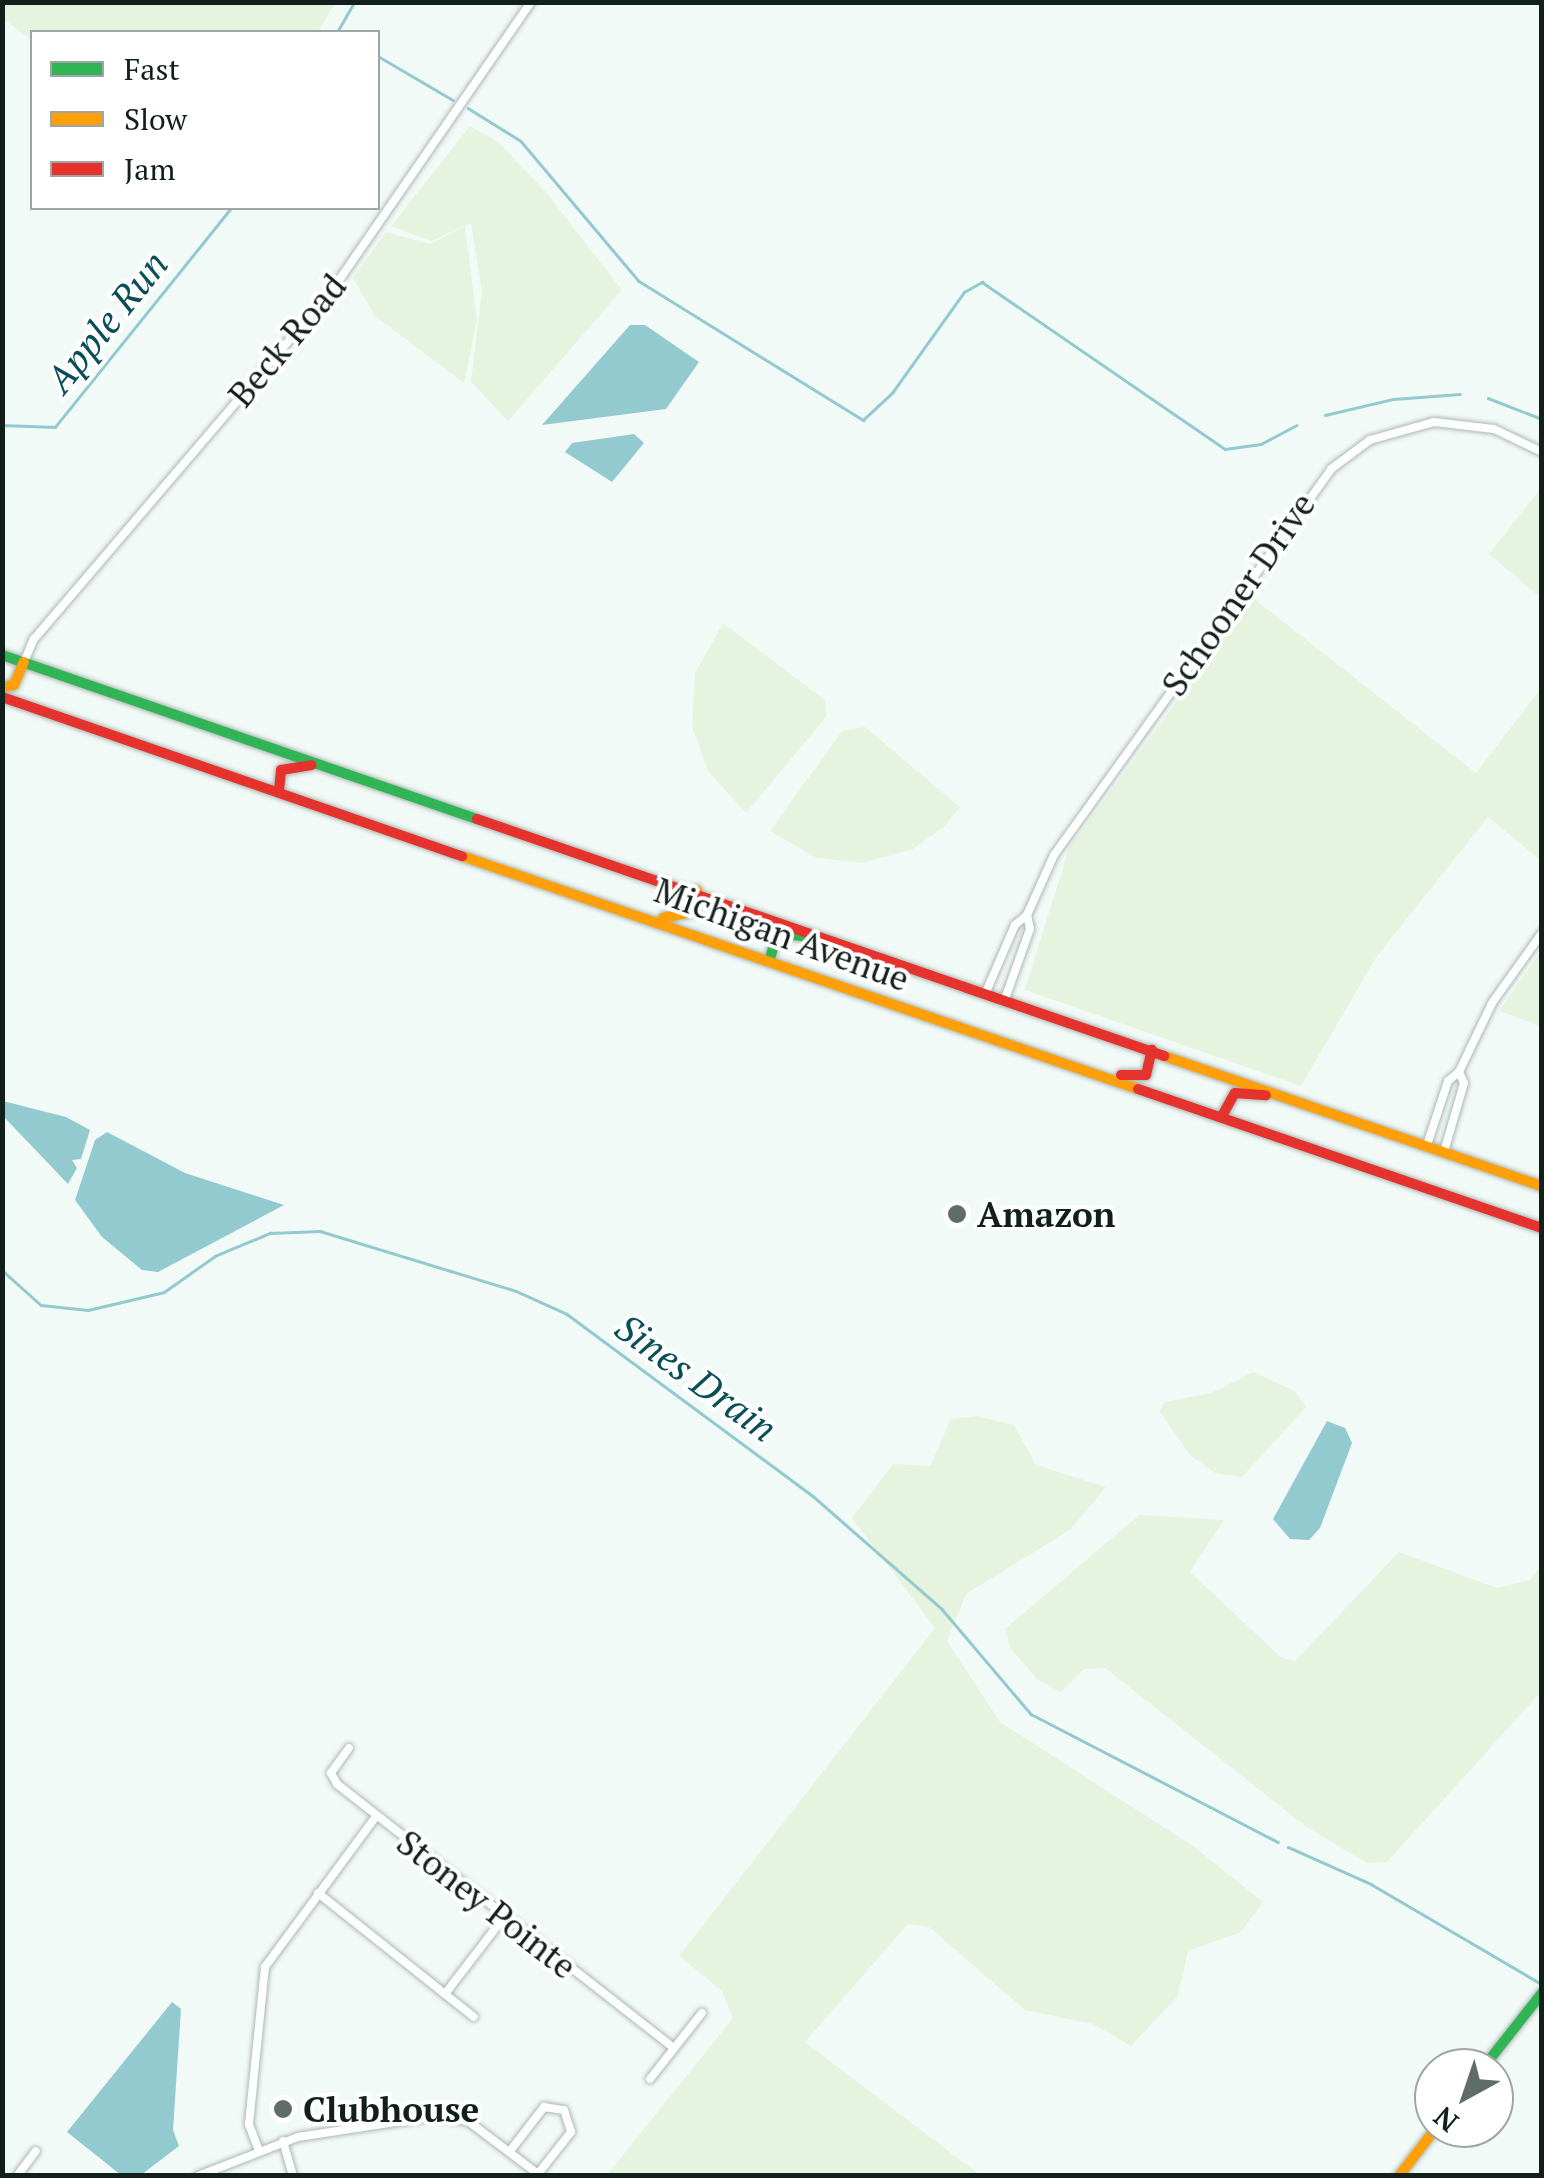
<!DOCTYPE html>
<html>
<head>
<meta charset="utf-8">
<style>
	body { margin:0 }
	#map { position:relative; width:1544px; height:2178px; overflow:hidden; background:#f2faf7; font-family:"PT Serif",serif }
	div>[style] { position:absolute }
	.green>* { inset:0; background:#e6f4df }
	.water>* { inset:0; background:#92cacf }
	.stream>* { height:2.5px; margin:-1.25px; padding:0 1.25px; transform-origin:1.25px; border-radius:1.25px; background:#92cacf }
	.roads { filter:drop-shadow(0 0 2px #adb8b3) drop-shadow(0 0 2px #adb8b3) }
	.street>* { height:8px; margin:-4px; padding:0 4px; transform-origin:4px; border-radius:4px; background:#fdfefe }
	.fast>* { height:10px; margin:-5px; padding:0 5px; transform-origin:5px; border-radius:5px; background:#30b455 }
	.slow>* { height:10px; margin:-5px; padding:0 5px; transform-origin:5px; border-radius:5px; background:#ff9f0a }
	.jam>* { height:10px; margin:-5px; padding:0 5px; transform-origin:5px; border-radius:5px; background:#e5322d }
	.dots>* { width:28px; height:28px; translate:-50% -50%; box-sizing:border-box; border:5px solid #fff; border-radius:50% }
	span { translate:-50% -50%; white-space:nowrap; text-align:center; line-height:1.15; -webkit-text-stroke:8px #fff; paint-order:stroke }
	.street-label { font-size:35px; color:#12201b }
	.poi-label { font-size:35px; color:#12201b; font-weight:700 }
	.left { translate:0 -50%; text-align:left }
	.water-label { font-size:38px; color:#085056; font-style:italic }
	.frame { position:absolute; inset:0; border:5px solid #12201b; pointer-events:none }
	.legend { position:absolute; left:30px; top:30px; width:350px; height:180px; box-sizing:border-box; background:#fff; border:2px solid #a0a6a4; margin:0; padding:12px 18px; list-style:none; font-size:30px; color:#12201b }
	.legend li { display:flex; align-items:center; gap:20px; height:50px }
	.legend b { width:50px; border:2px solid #a0a6a4 }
	.north { position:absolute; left:1414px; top:2048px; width:100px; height:100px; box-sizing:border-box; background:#fff; border:2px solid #a0a6a4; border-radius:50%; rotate:220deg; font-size:28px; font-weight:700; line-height:40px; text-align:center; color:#12201b }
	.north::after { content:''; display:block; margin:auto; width:35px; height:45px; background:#606c68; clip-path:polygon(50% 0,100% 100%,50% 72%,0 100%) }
</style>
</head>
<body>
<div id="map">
	<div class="green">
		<div style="clip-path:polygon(2px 3px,3px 2px,335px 3px,318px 32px,32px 32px,32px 41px,3px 18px)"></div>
		<div style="clip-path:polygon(470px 126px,497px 141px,545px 191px,622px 290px,508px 421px,471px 382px,482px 292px,471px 223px,432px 241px,391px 226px)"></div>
		<div style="clip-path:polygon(465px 226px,477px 320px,464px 383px,375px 316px,353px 278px,386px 232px,430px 244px)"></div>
		<div style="clip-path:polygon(1541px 488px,1541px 598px,1489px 554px)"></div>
		<div style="clip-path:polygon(1253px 598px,1476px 773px,1541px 688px,1541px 861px,1488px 817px,1377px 956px,1301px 1086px,1025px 990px,1069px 848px)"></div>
		<div style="clip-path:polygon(723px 623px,825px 700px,826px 717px,746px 813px,708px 771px,692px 726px,695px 673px)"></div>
		<div style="clip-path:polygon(865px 727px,960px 807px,945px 826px,913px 849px,863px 863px,817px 858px,770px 831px,842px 731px)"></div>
		<div style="clip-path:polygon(1541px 951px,1541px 1026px,1499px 1011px)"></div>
		<div style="clip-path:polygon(1253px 1372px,1295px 1391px,1306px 1407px,1242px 1477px,1215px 1473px,1190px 1455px,1160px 1412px,1164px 1402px,1211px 1393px)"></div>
		<div style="clip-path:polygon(977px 1416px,1014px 1425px,1036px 1465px,1106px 1487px,1070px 1530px,966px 1594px,947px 1641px,1000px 1722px,1193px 1846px,1263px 1902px,1241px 1932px,1188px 1951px,1178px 1996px,1131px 2046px,1093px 2024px,1025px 2010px,929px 1927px,908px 1924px,805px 2042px,980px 2175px,607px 2175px,733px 2018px,722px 1991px,679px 1956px,935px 1628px,852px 1518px,893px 1464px,930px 1466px,951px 1419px)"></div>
		<div style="clip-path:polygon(1139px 1515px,1224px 1520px,1190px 1572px,1282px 1658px,1295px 1661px,1399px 1552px,1497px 1588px,1530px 1580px,1541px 1565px,1541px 1692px,1387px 1862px,1367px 1863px,1308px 1828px,1105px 1668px,1084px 1669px,1061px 1692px,1038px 1680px,1010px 1648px,1005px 1629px)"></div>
	</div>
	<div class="water">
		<div style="clip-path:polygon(630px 325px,645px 325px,699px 362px,666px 409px,542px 425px)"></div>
		<div style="clip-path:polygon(634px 434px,644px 443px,612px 482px,565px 452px,572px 443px)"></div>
		<div style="clip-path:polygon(3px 1101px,66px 1117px,90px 1130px,81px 1159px,72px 1160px,77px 1168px,68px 1184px,3px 1116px)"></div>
		<div style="clip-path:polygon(107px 1132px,185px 1173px,284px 1205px,158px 1272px,142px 1270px,102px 1237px,75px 1200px,95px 1140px)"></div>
		<div style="clip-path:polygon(1327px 1421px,1345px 1428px,1352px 1443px,1320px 1528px,1309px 1540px,1290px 1539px,1273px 1519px)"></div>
		<div style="clip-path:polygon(172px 2002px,181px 2009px,173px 2130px,179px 2146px,141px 2175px,121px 2175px,67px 2132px)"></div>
	</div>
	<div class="stream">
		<div style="left:337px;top:32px;width:34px;rotate:-60deg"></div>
		<div style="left:378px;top:56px;width:87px;rotate:30.4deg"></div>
		<div style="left:468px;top:108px;width:62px;rotate:31.9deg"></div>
		<div style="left:521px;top:141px;width:183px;rotate:49.9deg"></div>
		<div style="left:639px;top:281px;width:264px;rotate:31.8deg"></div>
		<div style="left:863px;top:420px;width:40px;rotate:-43deg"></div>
		<div style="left:892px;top:393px;width:124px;rotate:-54.5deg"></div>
		<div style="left:964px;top:292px;width:21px;rotate:-29deg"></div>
		<div style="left:982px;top:282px;width:295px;rotate:34.5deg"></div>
		<div style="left:1225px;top:449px;width:36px;rotate:-8deg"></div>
		<div style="left:1261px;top:444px;width:40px;rotate:-28deg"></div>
		<div style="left:1488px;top:398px;width:58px;rotate:21.3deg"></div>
		<div style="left:1325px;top:415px;width:70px;rotate:-13.2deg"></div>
		<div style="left:1393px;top:399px;width:67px;rotate:-4.3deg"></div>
		<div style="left:2px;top:425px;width:53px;rotate:2.2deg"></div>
		<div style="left:55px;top:427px;width:281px;rotate:-51.2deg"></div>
		<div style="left:2px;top:1270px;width:52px;rotate:41.9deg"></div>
		<div style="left:41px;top:1305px;width:47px;rotate:6.1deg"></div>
		<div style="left:88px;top:1310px;width:78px;rotate:-13.3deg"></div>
		<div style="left:164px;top:1292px;width:62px;rotate:-35.2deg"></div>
		<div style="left:215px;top:1256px;width:60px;rotate:-22.7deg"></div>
		<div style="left:270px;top:1233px;width:50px;rotate:-2.3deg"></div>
		<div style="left:320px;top:1231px;width:205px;rotate:17deg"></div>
		<div style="left:516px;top:1291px;width:56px;rotate:24.3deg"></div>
		<div style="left:567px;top:1314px;width:306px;rotate:36.5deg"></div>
		<div style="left:813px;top:1496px;width:171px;rotate:41.2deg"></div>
		<div style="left:942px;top:1609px;width:138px;rotate:49.7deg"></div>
		<div style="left:1031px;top:1714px;width:278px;rotate:27.4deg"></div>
		<div style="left:1288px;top:1847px;width:91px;rotate:24deg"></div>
		<div style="left:1371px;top:1884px;width:194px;rotate:30.4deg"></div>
	</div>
	<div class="roads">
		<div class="street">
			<div style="left:24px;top:662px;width:25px;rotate:-67deg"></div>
			<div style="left:34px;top:639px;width:460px;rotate:-49.5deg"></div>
			<div style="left:333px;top:289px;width:349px;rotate:-55.4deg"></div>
			<div style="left:1027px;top:915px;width:66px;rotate:-65.8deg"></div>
			<div style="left:1054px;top:855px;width:475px;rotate:-54.3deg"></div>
			<div style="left:1331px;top:469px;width:49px;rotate:-36.6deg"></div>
			<div style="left:1370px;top:440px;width:66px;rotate:-15.7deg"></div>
			<div style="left:1434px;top:422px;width:60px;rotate:6.7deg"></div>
			<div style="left:1494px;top:429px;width:53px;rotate:25.6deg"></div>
			<div style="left:986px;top:992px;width:73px;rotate:-66.6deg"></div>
			<div style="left:1015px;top:925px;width:16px;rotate:-40deg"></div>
			<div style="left:1027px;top:915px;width:14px;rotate:78deg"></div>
			<div style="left:1030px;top:929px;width:74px;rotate:109.7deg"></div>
			<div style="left:1459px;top:1072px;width:76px;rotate:-64.4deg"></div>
			<div style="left:1492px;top:1003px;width:86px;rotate:-54.5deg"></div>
			<div style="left:1427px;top:1145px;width:67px;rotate:-71.8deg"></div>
			<div style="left:1448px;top:1081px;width:14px;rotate:-39deg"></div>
			<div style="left:1459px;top:1072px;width:12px;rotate:66deg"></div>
			<div style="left:1464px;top:1083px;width:72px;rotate:106.2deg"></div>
			<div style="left:349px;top:1748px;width:31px;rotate:126deg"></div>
			<div style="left:331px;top:1773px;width:13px;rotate:61deg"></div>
			<div style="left:337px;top:1784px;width:427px;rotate:38.1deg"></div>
			<div style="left:318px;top:1893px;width:199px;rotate:38.5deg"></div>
			<div style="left:445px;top:1994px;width:97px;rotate:-52.5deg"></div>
			<div style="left:650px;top:2079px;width:84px;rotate:-51.8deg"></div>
			<div style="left:283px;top:2141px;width:36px;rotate:74deg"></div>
			<div style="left:258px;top:2148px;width:26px;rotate:-111deg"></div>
			<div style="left:249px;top:2124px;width:158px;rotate:-84.2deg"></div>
			<div style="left:265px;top:1967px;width:185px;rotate:-53.6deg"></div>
			<div style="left:510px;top:2151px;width:56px;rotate:-52.3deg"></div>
			<div style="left:544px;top:2107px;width:20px;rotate:9deg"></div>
			<div style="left:564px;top:2110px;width:23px;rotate:72deg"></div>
			<div style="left:571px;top:2132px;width:55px;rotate:128.3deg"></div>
			<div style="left:17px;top:2176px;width:31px;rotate:-53deg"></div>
			<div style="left:198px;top:2176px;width:107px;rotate:-21.3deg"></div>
			<div style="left:298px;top:2137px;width:140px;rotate:-8.7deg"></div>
			<div style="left:436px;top:2116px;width:32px;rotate:9deg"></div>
			<div style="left:468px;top:2121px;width:88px;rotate:37.1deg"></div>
		</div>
		<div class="fast">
			<div style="left:2px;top:655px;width:503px;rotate:19.05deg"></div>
			<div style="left:770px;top:959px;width:27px;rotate:-75deg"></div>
			<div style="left:777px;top:933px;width:34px;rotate:7deg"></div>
			<div style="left:1483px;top:2068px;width:95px;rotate:-51.8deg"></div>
		</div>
		<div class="slow">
			<div style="left:2px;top:687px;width:12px;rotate:-9deg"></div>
			<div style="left:14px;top:685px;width:25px;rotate:-67deg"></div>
			<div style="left:462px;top:856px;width:715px;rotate:19.02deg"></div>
			<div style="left:663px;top:918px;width:33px;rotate:-12deg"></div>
			<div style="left:695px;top:911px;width:21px;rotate:-85deg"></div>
			<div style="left:1164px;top:1056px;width:400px;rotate:19deg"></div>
			<div style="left:1399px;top:2176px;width:61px;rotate:-52.4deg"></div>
		</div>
		<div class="jam">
			<div style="left:2px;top:697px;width:487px;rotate:19.1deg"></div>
			<div style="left:279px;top:790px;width:20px;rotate:-84deg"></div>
			<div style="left:281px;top:770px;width:31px;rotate:-9deg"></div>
			<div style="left:477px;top:819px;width:727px;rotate:19.03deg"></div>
			<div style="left:1121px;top:1075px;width:25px"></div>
			<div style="left:1146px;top:1075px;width:26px;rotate:-77deg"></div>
			<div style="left:1138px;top:1089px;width:427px;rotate:19deg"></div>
			<div style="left:1222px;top:1116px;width:26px;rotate:-61deg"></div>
			<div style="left:1235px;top:1093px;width:31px;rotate:4deg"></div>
		</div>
	</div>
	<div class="dots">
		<div style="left:957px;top:1214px;background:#606c68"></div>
		<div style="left:283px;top:2109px;background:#606c68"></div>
	</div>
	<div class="street-label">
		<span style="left:287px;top:340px;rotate:-50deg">Beck Road</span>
		<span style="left:1238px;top:594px;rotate:-55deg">Schooner Drive</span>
		<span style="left:782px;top:934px;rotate:20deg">Michigan Avenue</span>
		<span style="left:487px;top:1904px;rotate:38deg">Stoney Pointe</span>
	</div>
	<div class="poi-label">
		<span class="left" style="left:977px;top:1214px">Amazon</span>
		<span class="left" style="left:303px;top:2109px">Clubhouse</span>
	</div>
	<div class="water-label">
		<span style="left:107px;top:322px;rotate:-51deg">Apple Run</span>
		<span style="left:696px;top:1378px;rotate:36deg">Sines Drain</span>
	</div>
	<div class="frame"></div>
	<ul class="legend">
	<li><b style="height:12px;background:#30b455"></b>Fast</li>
	<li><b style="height:12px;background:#ff9f0a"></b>Slow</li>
	<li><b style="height:12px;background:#e5322d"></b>Jam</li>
	</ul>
	<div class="north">N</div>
</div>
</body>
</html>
